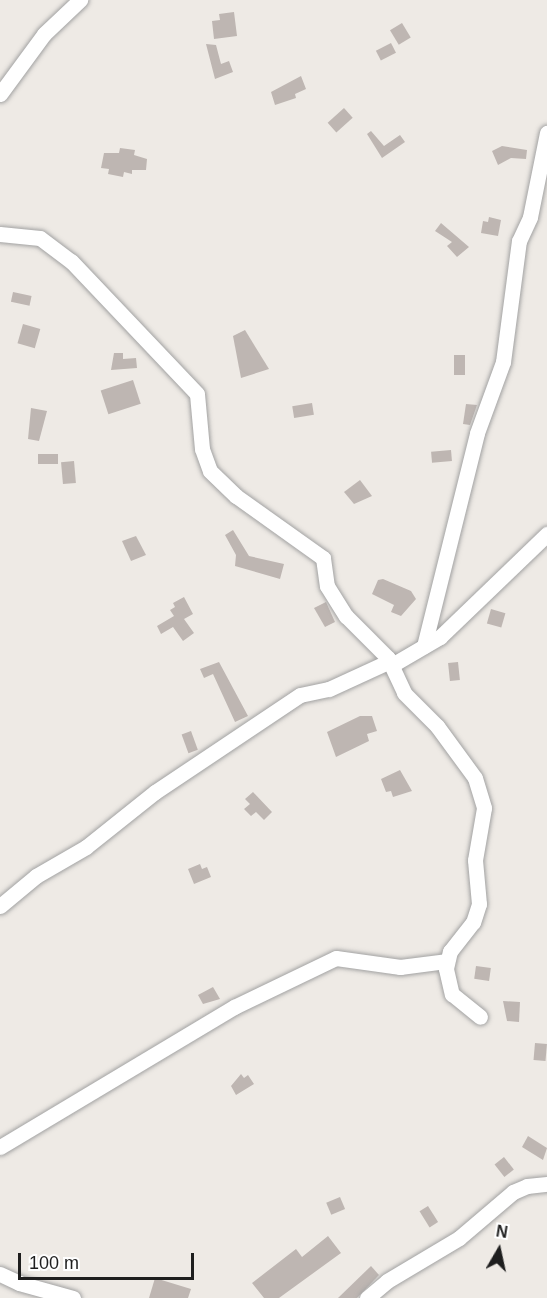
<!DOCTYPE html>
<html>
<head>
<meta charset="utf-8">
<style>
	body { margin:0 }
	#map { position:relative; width:547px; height:1298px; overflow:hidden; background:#eeeae5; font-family:Arial,sans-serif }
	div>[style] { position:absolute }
	.building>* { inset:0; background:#beb6b2; transform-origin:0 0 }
	.roads { filter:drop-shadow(0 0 2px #a2a2a2) drop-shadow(0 0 2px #a2a2a2) }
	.minor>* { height:15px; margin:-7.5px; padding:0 7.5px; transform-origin:7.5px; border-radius:7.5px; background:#fff }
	span { translate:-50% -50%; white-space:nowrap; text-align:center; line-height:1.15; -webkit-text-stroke:5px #fff; paint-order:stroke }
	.north { position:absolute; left:469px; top:1220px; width:60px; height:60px; -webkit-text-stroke:4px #fff; paint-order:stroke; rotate:9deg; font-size:16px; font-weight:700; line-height:24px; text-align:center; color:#1e1e1e }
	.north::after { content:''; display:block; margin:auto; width:21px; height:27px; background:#1e1e1e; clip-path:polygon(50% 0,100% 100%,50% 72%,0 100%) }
	.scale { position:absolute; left:18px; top:1253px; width:176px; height:27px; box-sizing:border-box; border:3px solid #1e1e1e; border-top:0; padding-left:8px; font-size:18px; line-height:21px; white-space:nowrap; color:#1e1e1e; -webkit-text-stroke:4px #fff; paint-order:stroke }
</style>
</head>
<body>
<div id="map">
	<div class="building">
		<div style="clip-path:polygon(234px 12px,237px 36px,214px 39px,212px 21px,220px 20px,219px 14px)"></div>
		<div style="left:402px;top:23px;width:17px;height:14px;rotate:59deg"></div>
		<div style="left:391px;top:43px;width:11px;height:17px;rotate:63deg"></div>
		<div style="clip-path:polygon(206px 44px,216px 45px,221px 64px,229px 61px,233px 72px,215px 79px)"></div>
		<div style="clip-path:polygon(301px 76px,306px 89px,295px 94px,296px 98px,275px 105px,271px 92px)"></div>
		<div style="left:344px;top:108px;width:13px;height:22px;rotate:48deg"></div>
		<div style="clip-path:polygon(371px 131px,384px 146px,400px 135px,405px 142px,382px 158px,367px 134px)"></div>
		<div style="clip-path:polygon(502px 146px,527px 150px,526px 159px,511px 158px,498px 165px,492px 151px)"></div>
		<div style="clip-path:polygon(120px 148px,135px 150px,134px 155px,147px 159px,146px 170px,132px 170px,132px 174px,124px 172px,123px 177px,108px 174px,109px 169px,101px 168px,104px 153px,119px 153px)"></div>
		<div style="clip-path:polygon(489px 217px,501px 220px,498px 236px,481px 233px,483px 221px,488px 222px)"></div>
		<div style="clip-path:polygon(441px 223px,469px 247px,457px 257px,447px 246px,452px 242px,435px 231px)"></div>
		<div style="left:13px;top:292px;width:19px;height:10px;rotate:12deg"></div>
		<div style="left:23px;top:324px;width:18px;height:20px;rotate:16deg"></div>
		<div style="clip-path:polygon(245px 330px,269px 369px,241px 378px,233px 336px)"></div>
		<div style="clip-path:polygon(114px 353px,123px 353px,123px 359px,136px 358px,137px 368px,111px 370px)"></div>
		<div style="left:454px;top:355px;width:11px;height:20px"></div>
		<div style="left:133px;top:380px;width:25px;height:34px;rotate:72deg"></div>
		<div style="left:312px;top:403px;width:12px;height:20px;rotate:81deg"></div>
		<div style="clip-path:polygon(466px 404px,477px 405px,470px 425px,463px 424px)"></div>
		<div style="clip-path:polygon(31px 408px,47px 411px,39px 441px,28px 439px)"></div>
		<div style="left:451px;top:450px;width:11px;height:20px;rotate:85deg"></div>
		<div style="left:38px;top:454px;width:20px;height:10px"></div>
		<div style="left:74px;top:461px;width:22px;height:13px;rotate:85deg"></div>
		<div style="clip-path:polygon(360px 480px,372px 496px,354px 504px,344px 492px)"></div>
		<div style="clip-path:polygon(233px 530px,249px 556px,284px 564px,280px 579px,235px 566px,236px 555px,225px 535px)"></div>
		<div style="clip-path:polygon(136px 536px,146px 555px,131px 561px,122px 541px)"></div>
		<div style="clip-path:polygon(383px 579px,411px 591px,416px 599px,401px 616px,391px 612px,394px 605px,372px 594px,378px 580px)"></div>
		<div style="clip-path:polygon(184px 597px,193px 614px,184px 619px,194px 633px,183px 641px,173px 627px,161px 634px,157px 626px,174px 616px,170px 610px,175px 607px,173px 603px)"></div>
		<div style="clip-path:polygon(326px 602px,335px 622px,325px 627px,314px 608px)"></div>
		<div style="left:491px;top:609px;width:15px;height:15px;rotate:16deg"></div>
		<div style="clip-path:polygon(219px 662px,248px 716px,235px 722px,213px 674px,204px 678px,200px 669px)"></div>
		<div style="left:458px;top:662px;width:18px;height:10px;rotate:84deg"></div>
		<div style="clip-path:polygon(360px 716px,372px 716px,377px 731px,367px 734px,369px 741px,336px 757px,327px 732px)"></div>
		<div style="left:191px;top:731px;width:20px;height:10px;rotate:70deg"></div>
		<div style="clip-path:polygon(400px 770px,412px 791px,393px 797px,391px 791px,386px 792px,381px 779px)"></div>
		<div style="clip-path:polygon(253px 792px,272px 812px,264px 820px,256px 812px,251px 816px,244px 809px,250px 804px,245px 799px)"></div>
		<div style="clip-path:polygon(200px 864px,202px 869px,207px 867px,211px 877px,194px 884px,188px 869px)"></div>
		<div style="left:476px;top:966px;width:15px;height:13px;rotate:8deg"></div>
		<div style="clip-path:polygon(213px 987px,220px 999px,203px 1004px,198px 995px)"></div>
		<div style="clip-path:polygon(503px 1001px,520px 1002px,519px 1022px,507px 1021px)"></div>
		<div style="left:535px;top:1043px;width:12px;height:17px;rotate:5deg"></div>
		<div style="clip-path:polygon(241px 1074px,244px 1078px,248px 1075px,254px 1084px,236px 1095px,231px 1086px)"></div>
		<div style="clip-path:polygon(528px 1136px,547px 1148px,543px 1160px,522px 1147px)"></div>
		<div style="left:504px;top:1157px;width:16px;height:12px;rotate:52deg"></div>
		<div style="left:340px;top:1197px;width:13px;height:15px;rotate:67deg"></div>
		<div style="left:428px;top:1206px;width:19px;height:10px;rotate:58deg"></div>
		<div style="clip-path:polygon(328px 1236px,341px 1253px,279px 1298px,264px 1298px,252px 1283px,296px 1249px,302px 1257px)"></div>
		<div style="clip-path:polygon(371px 1266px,379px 1275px,357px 1298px,338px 1298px)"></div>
		<div style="clip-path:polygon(155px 1278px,191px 1289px,188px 1298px,149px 1298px)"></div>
	</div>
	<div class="roads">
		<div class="minor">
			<div style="left:0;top:94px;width:74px;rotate:-53.7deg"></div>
			<div style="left:44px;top:34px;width:50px;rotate:-43.4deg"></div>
			<div style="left:0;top:234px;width:40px;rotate:5.7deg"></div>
			<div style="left:40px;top:238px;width:39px;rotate:37deg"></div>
			<div style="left:71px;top:261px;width:183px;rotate:46.5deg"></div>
			<div style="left:197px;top:394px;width:55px;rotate:84.8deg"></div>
			<div style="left:202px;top:449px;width:23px;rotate:70deg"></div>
			<div style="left:210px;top:471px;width:36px;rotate:44deg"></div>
			<div style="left:236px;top:496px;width:107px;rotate:35.5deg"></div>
			<div style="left:323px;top:558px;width:28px;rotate:82deg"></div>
			<div style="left:327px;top:586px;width:36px;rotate:58deg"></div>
			<div style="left:346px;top:616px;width:59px;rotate:45deg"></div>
			<div style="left:388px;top:658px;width:38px;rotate:65deg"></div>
			<div style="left:404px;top:693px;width:47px;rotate:45deg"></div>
			<div style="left:437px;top:726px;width:64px;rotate:53.8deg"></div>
			<div style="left:475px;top:778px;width:31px;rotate:73deg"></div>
			<div style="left:484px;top:808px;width:53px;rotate:99.8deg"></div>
			<div style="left:475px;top:860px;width:44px;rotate:84.8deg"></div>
			<div style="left:479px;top:904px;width:19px;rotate:108deg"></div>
			<div style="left:473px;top:922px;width:37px;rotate:128deg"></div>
			<div style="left:450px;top:951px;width:18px;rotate:103deg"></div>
			<div style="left:446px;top:969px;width:26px;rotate:77deg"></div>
			<div style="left:452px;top:994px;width:36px;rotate:39deg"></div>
			<div style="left:424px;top:646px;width:219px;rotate:-76deg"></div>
			<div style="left:477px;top:433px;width:76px;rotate:-69.9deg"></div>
			<div style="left:503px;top:362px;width:122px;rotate:-82.5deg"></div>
			<div style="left:519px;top:241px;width:26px;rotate:-65deg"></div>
			<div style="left:530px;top:217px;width:86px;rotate:-78.6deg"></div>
			<div style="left:392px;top:665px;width:56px;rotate:-30.3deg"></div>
			<div style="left:440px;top:637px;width:149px;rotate:-43.9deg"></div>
			<div style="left:0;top:906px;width:47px;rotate:-39.8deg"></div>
			<div style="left:36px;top:876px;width:58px;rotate:-30.1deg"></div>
			<div style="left:86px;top:847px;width:88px;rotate:-38.6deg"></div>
			<div style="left:155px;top:792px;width:174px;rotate:-33.8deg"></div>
			<div style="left:300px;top:695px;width:30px;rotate:-12deg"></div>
			<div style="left:329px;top:689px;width:67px;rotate:-24.7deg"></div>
			<div style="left:0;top:1147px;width:273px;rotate:-30.9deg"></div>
			<div style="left:234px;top:1007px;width:113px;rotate:-25.7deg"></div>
			<div style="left:336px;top:958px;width:65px;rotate:8deg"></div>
			<div style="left:400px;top:967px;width:46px;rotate:-7.4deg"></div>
			<div style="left:0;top:1274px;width:21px;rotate:25deg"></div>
			<div style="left:19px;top:1283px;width:56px;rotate:15.5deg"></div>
			<div style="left:367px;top:1298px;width:26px;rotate:-40deg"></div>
			<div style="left:387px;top:1281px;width:84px;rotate:-30.8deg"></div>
			<div style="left:459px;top:1238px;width:71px;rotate:-40.4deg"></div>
			<div style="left:513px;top:1192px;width:15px;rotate:-23deg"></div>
			<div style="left:527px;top:1186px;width:20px;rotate:-6deg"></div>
		</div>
	</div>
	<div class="north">N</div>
	<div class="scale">100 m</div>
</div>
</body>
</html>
